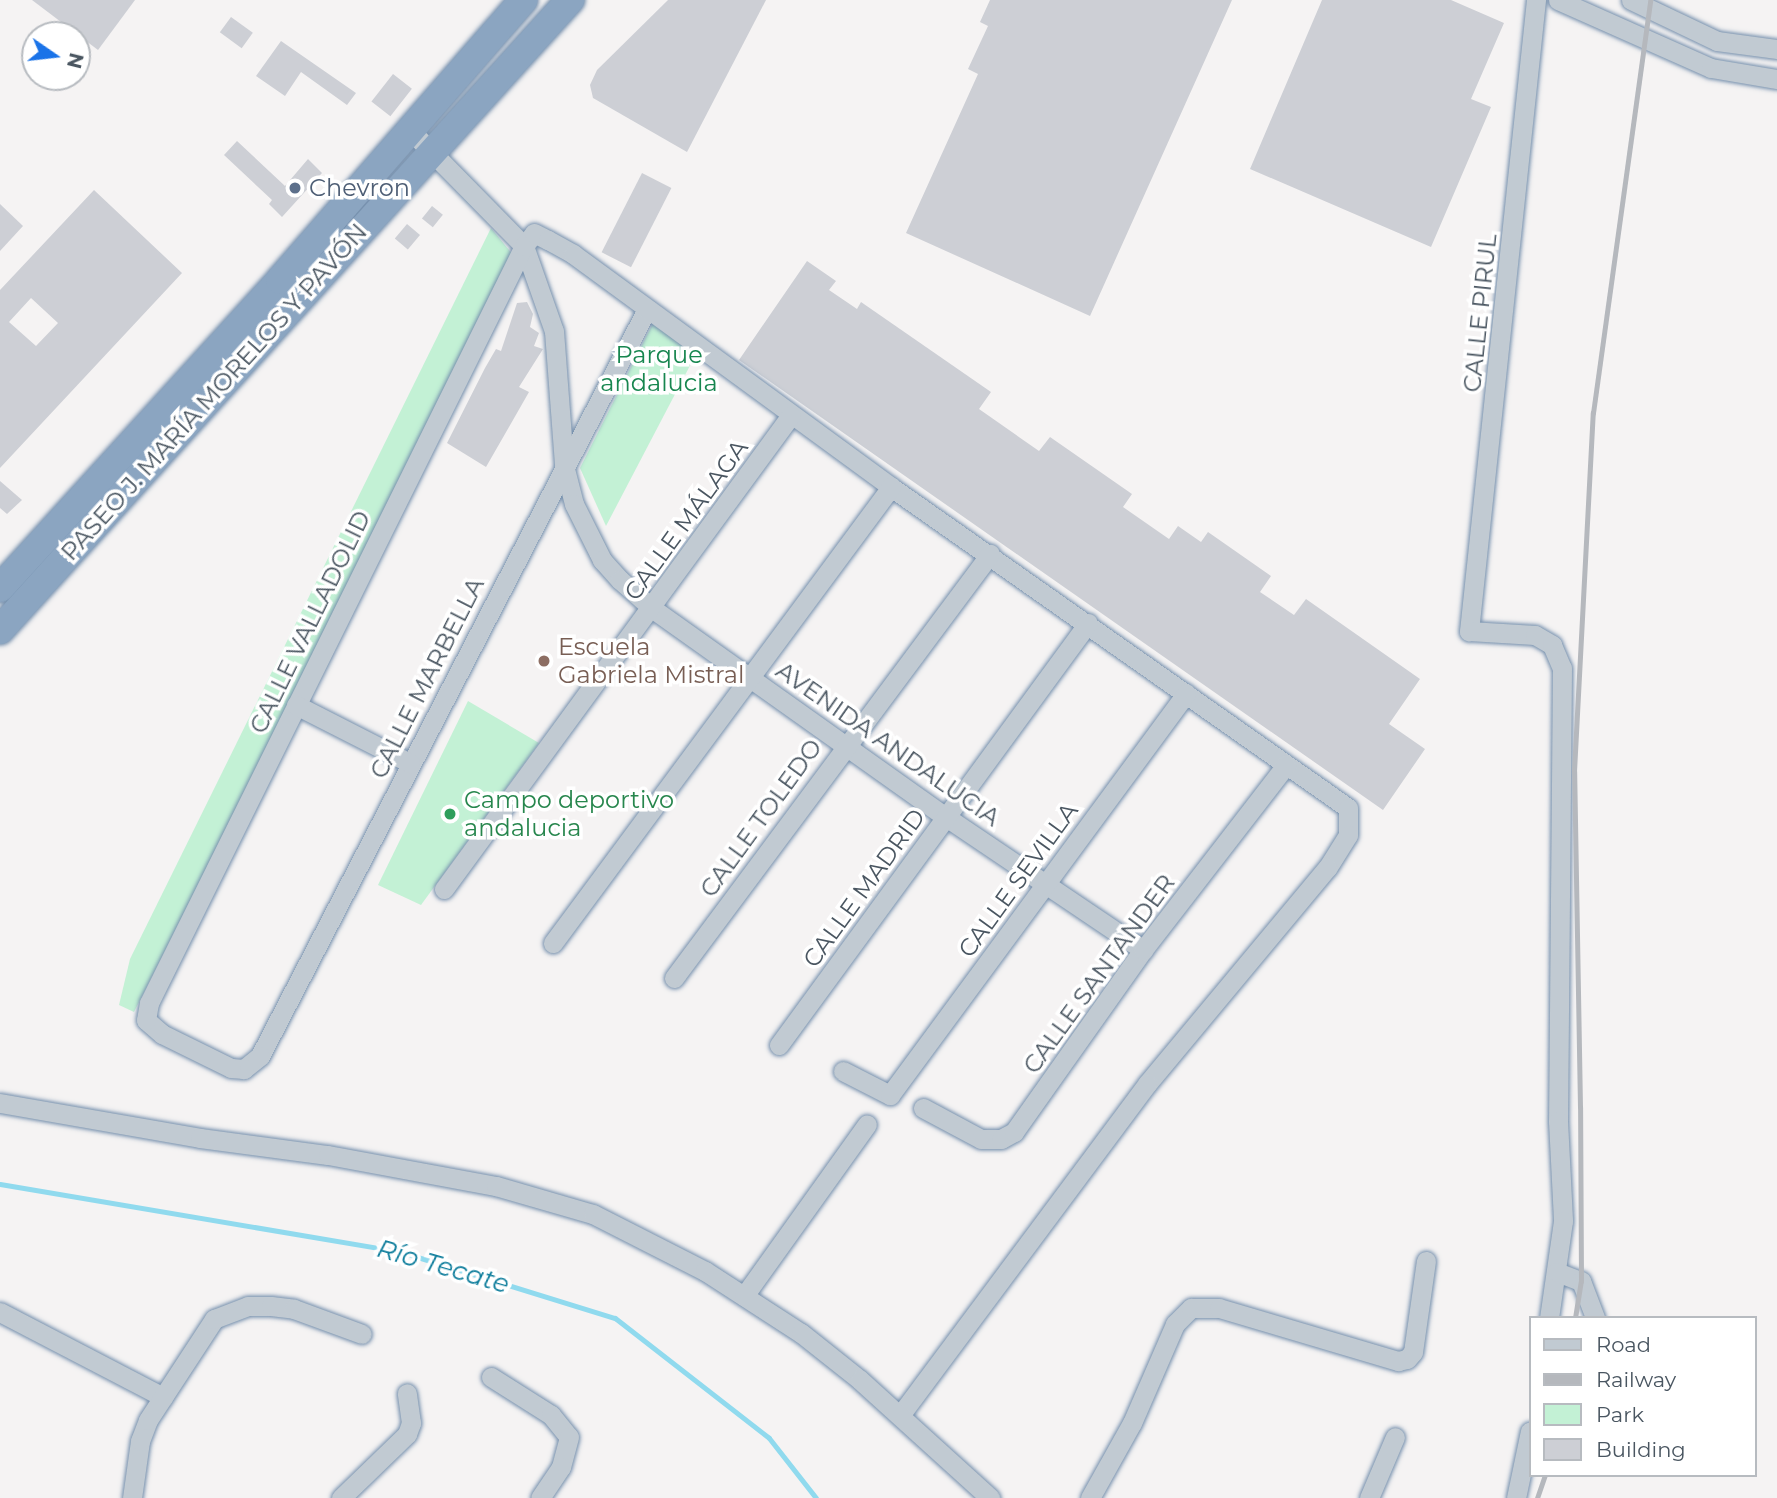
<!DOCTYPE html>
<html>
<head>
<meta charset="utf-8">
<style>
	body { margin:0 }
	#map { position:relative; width:1777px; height:1498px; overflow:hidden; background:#f5f3f3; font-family:Montserrat,sans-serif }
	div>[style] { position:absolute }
	.green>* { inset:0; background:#c3f1d5 }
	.stream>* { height:5px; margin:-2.5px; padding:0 2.5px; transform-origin:2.5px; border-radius:2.5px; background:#90daee }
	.building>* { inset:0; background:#cdcfd5; transform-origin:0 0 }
	.roads { filter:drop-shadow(0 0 2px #7690ad) drop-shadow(0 0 2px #7690ad) }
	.minor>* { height:19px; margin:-9.5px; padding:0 9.5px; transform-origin:9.5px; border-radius:9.5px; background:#c1cad2 }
	.highway>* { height:28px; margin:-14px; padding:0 14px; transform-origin:14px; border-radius:14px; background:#8ba5c1 }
	.rail>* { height:5px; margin:-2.5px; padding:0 2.5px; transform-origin:2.5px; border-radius:2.5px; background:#b5b8bd }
	.dots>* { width:19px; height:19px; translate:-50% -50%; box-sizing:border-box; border:4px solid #fff; border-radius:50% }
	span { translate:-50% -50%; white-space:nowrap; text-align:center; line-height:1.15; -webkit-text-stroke:7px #fff; paint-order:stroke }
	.service-label { font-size:24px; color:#4e5e75 }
	.left { translate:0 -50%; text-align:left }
	.street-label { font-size:24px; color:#4a5661 }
	.park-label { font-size:24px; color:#17864f }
	.education-label { font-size:24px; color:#785e54 }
	.leisure-label { font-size:24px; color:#27864d }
	.water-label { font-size:26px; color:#0c7c9b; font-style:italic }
	.legend { position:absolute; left:1529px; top:1316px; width:228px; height:161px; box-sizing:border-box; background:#fff; border:2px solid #b7bbc0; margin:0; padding:9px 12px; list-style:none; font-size:21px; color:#4a5661 }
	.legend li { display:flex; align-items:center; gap:14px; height:35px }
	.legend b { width:35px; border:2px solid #b7bbc0 }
	.north { position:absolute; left:21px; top:21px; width:70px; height:70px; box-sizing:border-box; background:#fff; border:2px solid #b7bbc0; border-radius:50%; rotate:104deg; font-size:19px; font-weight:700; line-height:28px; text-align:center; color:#4a5661 }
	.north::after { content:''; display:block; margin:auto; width:24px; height:32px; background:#1a73e8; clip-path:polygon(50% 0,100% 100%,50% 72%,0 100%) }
</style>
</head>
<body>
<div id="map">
	<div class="green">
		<div style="clip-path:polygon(491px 228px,514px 256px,134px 1012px,119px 1005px,130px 959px)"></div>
		<div style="clip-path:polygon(653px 323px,695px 356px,606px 526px,580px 468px)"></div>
		<div style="clip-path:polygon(468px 701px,539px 743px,421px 905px,378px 885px)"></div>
	</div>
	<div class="stream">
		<div style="left:0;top:1184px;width:404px;rotate:9.6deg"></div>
		<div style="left:398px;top:1251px;width:227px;rotate:17.2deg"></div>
		<div style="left:615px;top:1318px;width:195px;rotate:37.9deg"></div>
		<div style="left:769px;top:1438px;width:76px;rotate:51.9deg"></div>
	</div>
	<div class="building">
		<div style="clip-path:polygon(32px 0,135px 0,98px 50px)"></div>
		<div style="clip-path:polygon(668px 0,766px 0,687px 152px,593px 98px,590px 85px,597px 70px)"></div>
		<div style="clip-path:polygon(990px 0,1232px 0,1090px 316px,906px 233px,978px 74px,968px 69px,988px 26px,980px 22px)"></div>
		<div style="clip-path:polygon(1322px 0,1451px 0,1504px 23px,1471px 99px,1491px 107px,1431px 247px,1250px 169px)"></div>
		<div style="left:231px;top:17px;width:27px;height:19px;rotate:36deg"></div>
		<div style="clip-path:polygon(281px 41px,356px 93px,347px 105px,301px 72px,285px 96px,256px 76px)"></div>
		<div style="left:393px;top:74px;width:24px;height:35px;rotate:38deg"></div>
		<div style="clip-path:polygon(237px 141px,285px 186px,308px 159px,322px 173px,282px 217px,269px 204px,272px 200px,224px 155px)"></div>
		<div style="left:642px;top:173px;width:33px;height:89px;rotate:27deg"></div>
		<div style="clip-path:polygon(evenodd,94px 190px,182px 273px,0 468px,0 290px,94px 190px,31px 298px,58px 323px,36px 346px,9px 322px,31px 298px)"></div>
		<div style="clip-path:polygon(0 204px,23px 226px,0 251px)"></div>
		<div style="left:432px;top:206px;width:14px;height:16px;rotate:39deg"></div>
		<div style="left:407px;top:224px;width:17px;height:19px;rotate:40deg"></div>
		<div style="clip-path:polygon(807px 261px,836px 281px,829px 290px,857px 309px,861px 302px,991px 392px,979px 409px,1039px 451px,1050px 437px,1132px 494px,1123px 507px,1169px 539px,1178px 526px,1201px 542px,1208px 532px,1271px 576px,1260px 592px,1294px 615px,1306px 599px,1420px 679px,1389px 724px,1425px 749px,1383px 810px,739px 360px)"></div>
		<div style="clip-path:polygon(527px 302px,533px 314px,530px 327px,539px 333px,534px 346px,543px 349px,519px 387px,529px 392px,486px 467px,447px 443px,485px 368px,496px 349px,501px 351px,517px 303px)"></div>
		<div style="clip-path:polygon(0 481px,22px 500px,7px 514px,0 508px)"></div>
	</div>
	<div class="roads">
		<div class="minor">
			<div style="left:1536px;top:0;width:635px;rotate:96.06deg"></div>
			<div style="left:1469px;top:631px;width:66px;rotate:3.5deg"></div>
			<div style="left:1535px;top:635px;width:20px;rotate:30deg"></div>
			<div style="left:1552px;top:645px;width:25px;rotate:67deg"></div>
			<div style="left:1562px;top:668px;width:453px;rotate:90.5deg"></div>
			<div style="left:1558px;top:1121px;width:100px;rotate:87.1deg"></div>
			<div style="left:1563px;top:1221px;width:98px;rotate:98.2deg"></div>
			<div style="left:1558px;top:0;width:167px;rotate:24deg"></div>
			<div style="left:1711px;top:68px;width:67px;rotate:9.5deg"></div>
			<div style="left:1631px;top:0;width:95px;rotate:25.5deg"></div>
			<div style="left:1717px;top:41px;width:61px;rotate:7.6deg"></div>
			<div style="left:411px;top:131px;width:161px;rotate:45.5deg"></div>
			<div style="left:524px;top:246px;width:90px;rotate:70.6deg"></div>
			<div style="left:554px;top:331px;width:134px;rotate:85.7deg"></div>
			<div style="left:564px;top:465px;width:40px;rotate:75.6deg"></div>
			<div style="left:574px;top:504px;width:63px;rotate:63.4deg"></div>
			<div style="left:602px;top:560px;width:27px;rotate:48deg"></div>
			<div style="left:620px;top:580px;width:44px;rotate:41.3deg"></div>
			<div style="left:653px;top:609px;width:359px;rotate:35.4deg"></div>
			<div style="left:946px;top:817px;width:238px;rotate:34deg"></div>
			<div style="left:647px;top:309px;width:841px;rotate:117.39deg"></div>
			<div style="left:260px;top:1056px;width:21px;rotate:141deg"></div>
			<div style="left:244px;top:1069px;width:13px;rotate:-176deg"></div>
			<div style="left:231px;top:1068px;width:77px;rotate:-153.8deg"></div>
			<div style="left:162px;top:1034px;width:21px;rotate:-139deg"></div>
			<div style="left:146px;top:1020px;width:17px;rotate:-80deg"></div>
			<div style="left:149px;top:1003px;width:845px;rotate:-63.65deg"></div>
			<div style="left:524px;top:246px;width:16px;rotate:-52deg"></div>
			<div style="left:534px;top:233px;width:16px;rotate:27deg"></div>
			<div style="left:548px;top:240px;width:29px;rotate:29deg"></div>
			<div style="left:573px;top:254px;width:394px;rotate:36.2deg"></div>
			<div style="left:891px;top:487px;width:558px;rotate:35.08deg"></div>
			<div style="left:1348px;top:808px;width:27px;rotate:90deg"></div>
			<div style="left:1348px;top:835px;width:39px;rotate:122deg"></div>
			<div style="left:1327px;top:868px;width:281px;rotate:129.8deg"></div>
			<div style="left:1147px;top:1084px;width:413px;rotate:126.7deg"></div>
			<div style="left:296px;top:705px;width:128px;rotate:27deg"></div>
			<div style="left:444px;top:889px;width:587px;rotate:-53.79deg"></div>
			<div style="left:553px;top:943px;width:568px;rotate:-53.45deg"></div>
			<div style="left:674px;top:978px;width:529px;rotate:-53.3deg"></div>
			<div style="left:779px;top:1045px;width:523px;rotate:-53.79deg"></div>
			<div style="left:843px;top:1071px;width:53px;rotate:27.1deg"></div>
			<div style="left:890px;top:1095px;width:499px;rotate:-53.6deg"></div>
			<div style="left:0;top:1103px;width:203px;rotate:9.9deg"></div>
			<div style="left:200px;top:1138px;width:129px;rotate:7.6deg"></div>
			<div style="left:328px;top:1155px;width:171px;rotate:10.5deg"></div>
			<div style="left:496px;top:1186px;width:101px;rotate:16.1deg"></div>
			<div style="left:593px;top:1214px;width:126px;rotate:27deg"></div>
			<div style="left:705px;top:1271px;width:114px;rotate:32.9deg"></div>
			<div style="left:801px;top:1333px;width:75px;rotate:38.5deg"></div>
			<div style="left:860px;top:1380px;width:176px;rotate:42.2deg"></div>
			<div style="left:923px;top:1108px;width:66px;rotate:28.1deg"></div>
			<div style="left:981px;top:1139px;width:20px"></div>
			<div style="left:1001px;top:1139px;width:15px;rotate:-28deg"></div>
			<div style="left:1014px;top:1132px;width:223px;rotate:-54.7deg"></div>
			<div style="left:1143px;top:950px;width:234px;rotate:-52.3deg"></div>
			<div style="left:1557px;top:1272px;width:26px;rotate:21deg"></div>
			<div style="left:1581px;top:1281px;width:40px;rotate:69deg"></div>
			<div style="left:744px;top:1296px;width:211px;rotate:-54.4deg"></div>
			<div style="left:0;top:1312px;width:184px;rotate:27.5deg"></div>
			<div style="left:491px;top:1377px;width:71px;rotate:32.3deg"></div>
			<div style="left:551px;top:1415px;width:28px;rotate:51deg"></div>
			<div style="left:569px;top:1437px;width:31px;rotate:105deg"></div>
			<div style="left:561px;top:1467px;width:37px;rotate:124deg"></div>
			<div style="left:132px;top:1498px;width:58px;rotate:-82deg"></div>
			<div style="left:140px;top:1441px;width:22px;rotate:-69deg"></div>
			<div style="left:148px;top:1420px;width:121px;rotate:-56.8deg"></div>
			<div style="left:214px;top:1319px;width:36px;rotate:-21deg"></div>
			<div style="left:248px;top:1306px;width:23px"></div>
			<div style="left:271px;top:1306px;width:23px;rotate:7deg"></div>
			<div style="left:294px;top:1309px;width:72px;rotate:20.2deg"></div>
			<div style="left:341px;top:1498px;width:92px;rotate:-44.1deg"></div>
			<div style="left:407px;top:1434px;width:12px;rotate:-70deg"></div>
			<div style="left:411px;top:1423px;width:30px;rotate:-98deg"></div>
			<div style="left:1090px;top:1498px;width:86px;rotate:-60.8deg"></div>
			<div style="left:1132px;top:1423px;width:108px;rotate:-66.5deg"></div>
			<div style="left:1175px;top:1324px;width:23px;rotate:-45deg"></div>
			<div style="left:1191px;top:1308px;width:28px"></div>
			<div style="left:1219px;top:1308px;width:187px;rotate:16.5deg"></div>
			<div style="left:1398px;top:1361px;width:9px;rotate:-13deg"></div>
			<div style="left:1407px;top:1359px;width:9px;rotate:-49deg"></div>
			<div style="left:1413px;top:1352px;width:92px;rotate:-81.9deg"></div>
			<div style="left:1369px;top:1498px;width:66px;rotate:-66.9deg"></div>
			<div style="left:1516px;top:1498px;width:68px;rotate:-78.2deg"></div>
		</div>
		<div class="highway">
			<div style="left:0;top:588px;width:416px;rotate:-47.7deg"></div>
			<div style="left:280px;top:280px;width:371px;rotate:-49deg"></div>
			<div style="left:0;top:630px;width:850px;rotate:-47.86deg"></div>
		</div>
	</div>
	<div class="rail">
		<div style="left:1575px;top:1318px;width:37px;rotate:-81deg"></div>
		<div style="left:1581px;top:1281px;width:174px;rotate:-90.3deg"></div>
		<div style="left:1580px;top:1107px;width:336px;rotate:-91deg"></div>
		<div style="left:1574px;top:771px;width:359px;rotate:-87deg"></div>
		<div style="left:1593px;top:413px;width:417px;rotate:-82.1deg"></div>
		<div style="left:1537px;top:1498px;width:24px;rotate:-71deg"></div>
	</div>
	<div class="dots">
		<div style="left:295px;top:188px;background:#5c6f8a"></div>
		<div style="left:544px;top:661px;background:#8d6e63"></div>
		<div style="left:450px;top:814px;background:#2e9e5b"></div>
	</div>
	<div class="service-label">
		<span class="left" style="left:309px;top:188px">Chevron</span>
	</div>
	<div class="street-label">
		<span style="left:1480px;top:313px;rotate:-84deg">CALLE PIRUL</span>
		<span style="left:214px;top:392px;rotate:-48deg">PASEO J. MARÍA MORELOS Y PAVÓN</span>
		<span style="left:686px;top:520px;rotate:-54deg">CALLE MÁLAGA</span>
		<span style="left:310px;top:622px;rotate:-64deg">CALLE VALLADOLID</span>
		<span style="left:427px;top:678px;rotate:-63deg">CALLE MARBELLA</span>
		<span style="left:888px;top:744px;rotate:35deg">AVENIDA ANDALUCIA</span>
		<span style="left:761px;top:818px;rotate:-54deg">CALLE TOLEDO</span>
		<span style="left:1018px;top:880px;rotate:-54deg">CALLE SEVILLA</span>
		<span style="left:864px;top:888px;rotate:-54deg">CALLE MADRID</span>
		<span style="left:1099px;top:974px;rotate:-54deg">CALLE SANTANDER</span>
	</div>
	<div class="park-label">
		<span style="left:659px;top:369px">Parque<br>andalucia</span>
	</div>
	<div class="education-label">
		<span class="left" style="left:558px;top:661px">Escuela<br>Gabriela Mistral</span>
	</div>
	<div class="leisure-label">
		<span class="left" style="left:464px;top:814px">Campo deportivo<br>andalucia</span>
	</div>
	<div class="water-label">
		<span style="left:443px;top:1267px;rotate:16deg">Río Tecate</span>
	</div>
	<ul class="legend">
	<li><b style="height:9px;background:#c1cad2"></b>Road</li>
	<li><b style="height:9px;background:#b5b8bd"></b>Railway</li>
	<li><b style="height:19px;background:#c3f1d5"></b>Park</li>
	<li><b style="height:19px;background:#cdcfd5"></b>Building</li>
	</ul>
	<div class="north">N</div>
</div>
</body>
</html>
